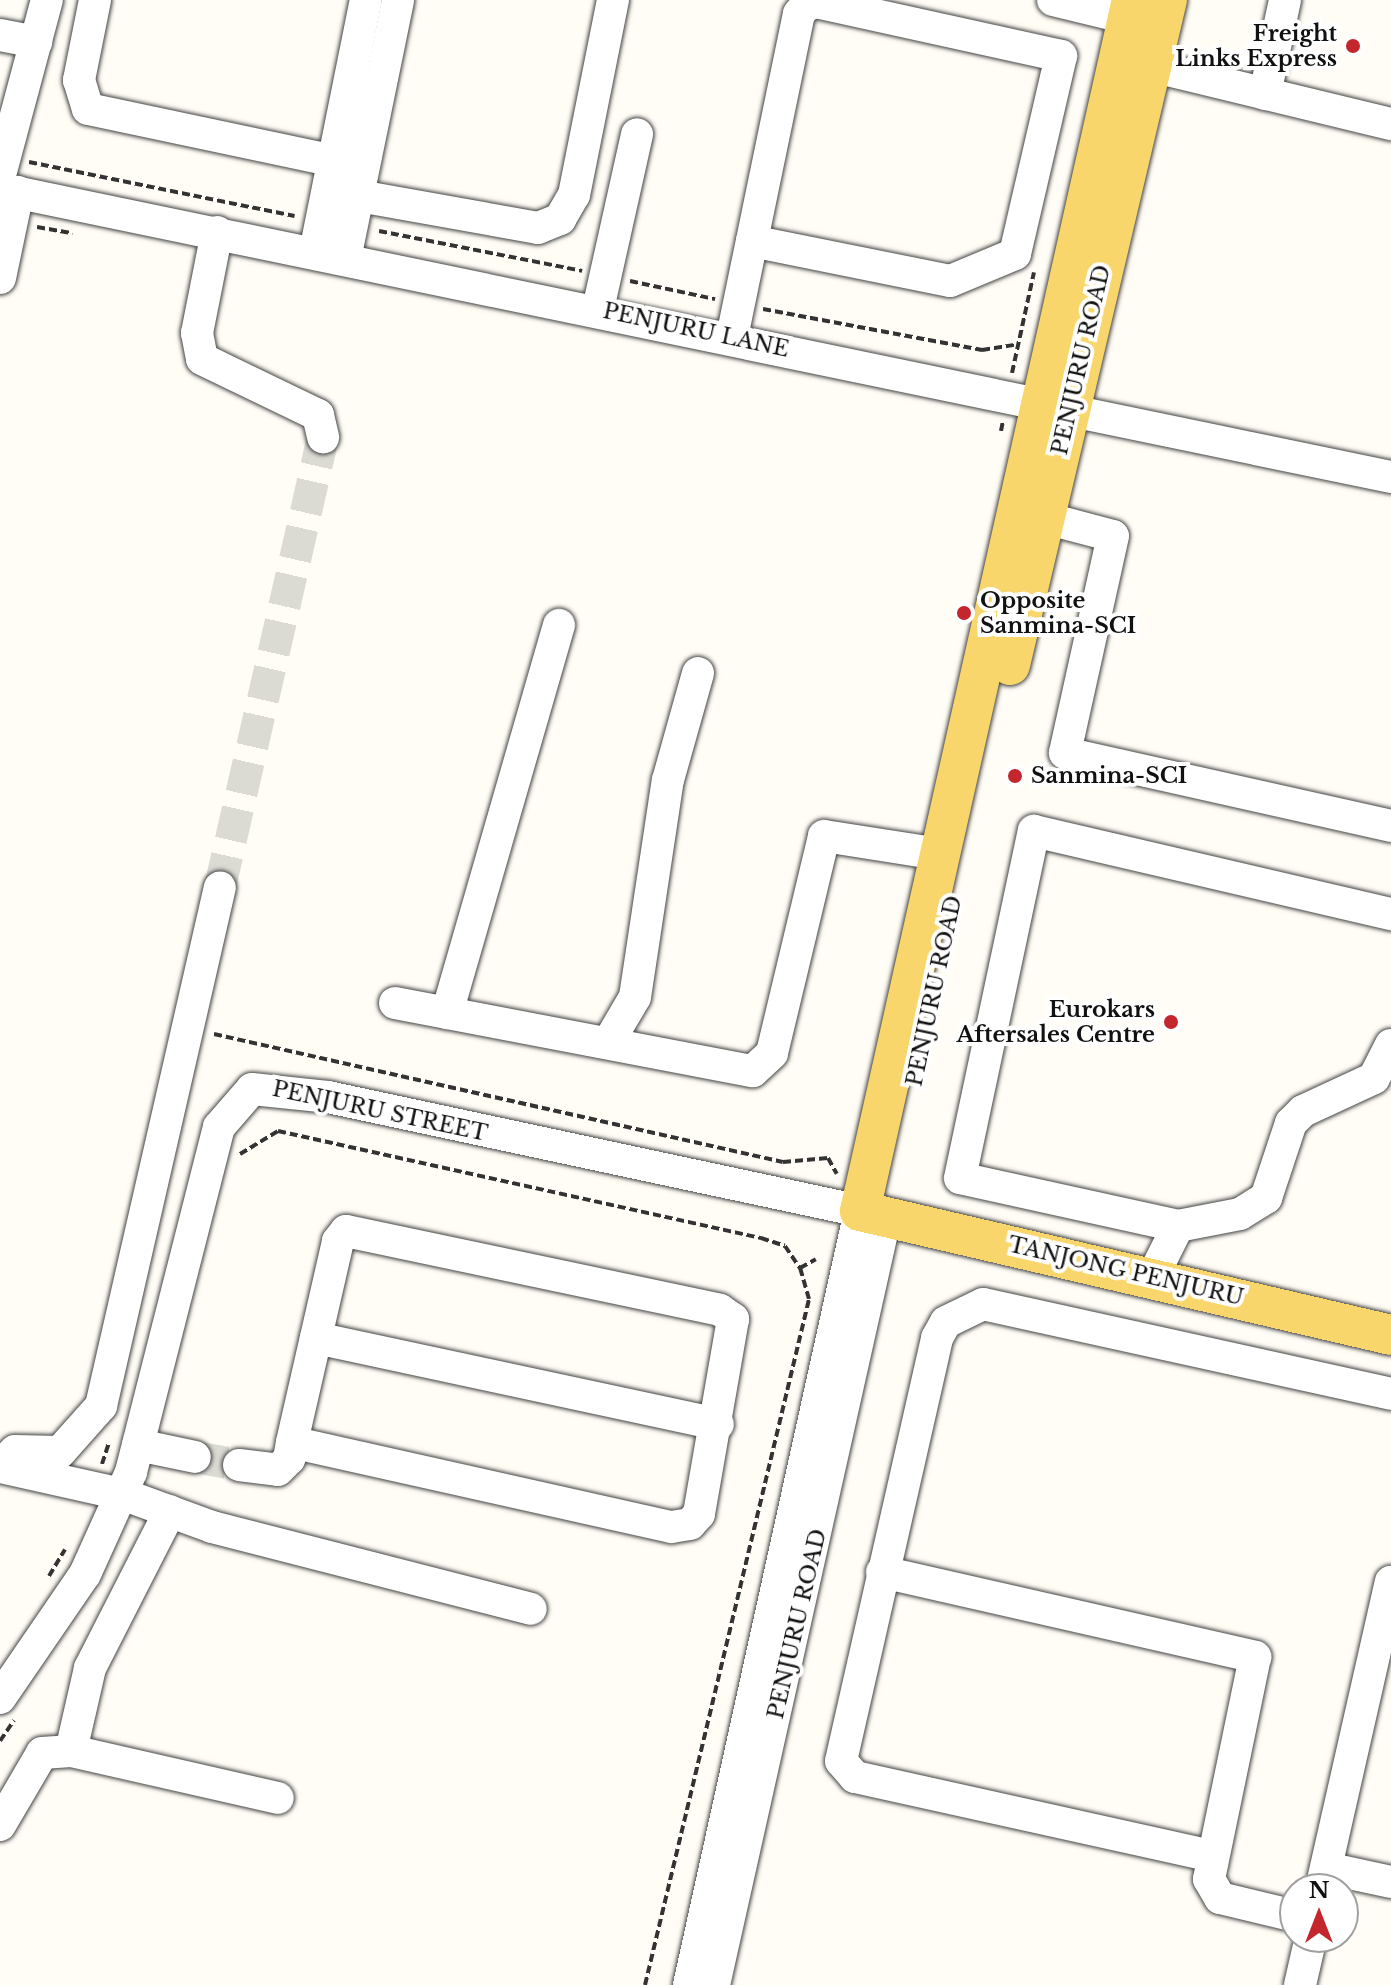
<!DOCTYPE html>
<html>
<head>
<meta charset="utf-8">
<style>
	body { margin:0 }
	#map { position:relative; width:1391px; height:1985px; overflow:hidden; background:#fffdf5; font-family:"Libre Baskerville",serif }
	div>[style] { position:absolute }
	.minor-tunnel>* { height:32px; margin-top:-16px; transform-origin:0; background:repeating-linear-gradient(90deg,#dbdad3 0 32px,transparent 0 48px) }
	.path>* { height:4px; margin-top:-2px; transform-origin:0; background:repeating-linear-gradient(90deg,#333 0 8px,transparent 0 12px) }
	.roads { filter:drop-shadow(0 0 2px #444) drop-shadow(0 0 2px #444) }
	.minor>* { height:32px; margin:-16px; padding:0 16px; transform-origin:16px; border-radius:16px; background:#fff }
	.major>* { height:40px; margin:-20px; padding:0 20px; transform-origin:20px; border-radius:20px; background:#f9d66b }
	.dots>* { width:22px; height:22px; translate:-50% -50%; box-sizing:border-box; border:4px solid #fff; border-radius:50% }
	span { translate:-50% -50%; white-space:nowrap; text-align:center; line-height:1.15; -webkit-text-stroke:8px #fff; paint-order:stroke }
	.poi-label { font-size:22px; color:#111; font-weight:700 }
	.right { translate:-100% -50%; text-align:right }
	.left { translate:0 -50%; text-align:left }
	.street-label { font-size:22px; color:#111 }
	.north { position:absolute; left:1279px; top:1873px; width:80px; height:80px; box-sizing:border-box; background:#fff; border:2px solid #a0a0a0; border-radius:50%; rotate:0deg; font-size:22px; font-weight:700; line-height:32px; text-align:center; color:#111 }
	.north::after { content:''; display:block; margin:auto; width:28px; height:36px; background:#c4262e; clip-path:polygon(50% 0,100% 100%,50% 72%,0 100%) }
</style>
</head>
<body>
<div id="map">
	<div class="minor-tunnel">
		<div style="left:220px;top:887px;width:462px;rotate:-77.1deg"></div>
		<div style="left:195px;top:1457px;width:45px;rotate:10.3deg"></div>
	</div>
	<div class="path">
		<div style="left:29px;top:162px;width:271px;rotate:11.5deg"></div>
		<div style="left:37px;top:227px;width:36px;rotate:10deg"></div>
		<div style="left:379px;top:231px;width:207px;rotate:11.1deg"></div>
		<div style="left:630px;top:281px;width:87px;rotate:12deg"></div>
		<div style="left:763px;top:309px;width:223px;rotate:10.6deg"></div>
		<div style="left:982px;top:350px;width:36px;rotate:-9deg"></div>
		<div style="left:1012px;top:373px;width:103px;rotate:-77.7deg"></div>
		<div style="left:1001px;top:431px;width:10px;rotate:-79deg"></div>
		<div style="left:214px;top:1034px;width:583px;rotate:12.68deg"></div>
		<div style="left:783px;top:1162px;width:45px;rotate:-5.1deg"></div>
		<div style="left:828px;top:1158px;width:18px;rotate:61deg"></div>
		<div style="left:240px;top:1154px;width:44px;rotate:-31.2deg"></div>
		<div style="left:278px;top:1131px;width:495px;rotate:12.5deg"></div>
		<div style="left:761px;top:1238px;width:25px;rotate:18deg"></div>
		<div style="left:785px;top:1246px;width:27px;rotate:56deg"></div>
		<div style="left:800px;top:1268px;width:18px;rotate:-29deg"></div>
		<div style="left:102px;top:1464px;width:23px;rotate:-72deg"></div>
		<div style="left:49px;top:1576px;width:31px;rotate:-59deg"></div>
		<div style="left:0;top:1741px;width:25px;rotate:-56deg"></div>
		<div style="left:645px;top:1985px;width:705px;rotate:-76.55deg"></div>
		<div style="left:809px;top:1299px;width:32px;rotate:-106deg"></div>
	</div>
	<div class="roads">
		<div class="minor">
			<div style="left:95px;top:0;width:82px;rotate:101.3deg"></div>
			<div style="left:79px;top:80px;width:30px;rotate:73deg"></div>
			<div style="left:88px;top:109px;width:251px;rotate:11.9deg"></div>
			<div style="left:1053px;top:0;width:76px;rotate:13.7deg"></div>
			<div style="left:0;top:35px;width:37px;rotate:11deg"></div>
			<div style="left:1151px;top:66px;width:247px;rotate:13.6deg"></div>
			<div style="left:1265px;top:94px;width:96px;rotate:-78deg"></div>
			<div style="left:0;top:175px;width:181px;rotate:-75deg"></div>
			<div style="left:0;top:189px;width:1421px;rotate:11.7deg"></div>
			<div style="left:359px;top:196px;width:182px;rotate:10.1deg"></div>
			<div style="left:538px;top:228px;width:24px;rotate:-22deg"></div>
			<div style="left:560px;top:219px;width:28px;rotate:-60deg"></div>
			<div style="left:574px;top:195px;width:199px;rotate:-78.7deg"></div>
			<div style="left:217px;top:232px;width:103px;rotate:101.2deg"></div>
			<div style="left:197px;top:333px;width:26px;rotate:79deg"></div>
			<div style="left:202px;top:359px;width:129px;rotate:25.8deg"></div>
			<div style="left:318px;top:415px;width:23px;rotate:77deg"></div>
			<div style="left:315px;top:252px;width:257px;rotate:-78.6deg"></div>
			<div style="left:345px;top:259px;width:264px;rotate:-78.4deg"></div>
			<div style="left:0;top:278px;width:88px;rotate:-78.2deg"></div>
			<div style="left:598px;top:309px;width:179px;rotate:-77.4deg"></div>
			<div style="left:732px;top:337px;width:330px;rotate:-78.3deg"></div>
			<div style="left:799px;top:14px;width:10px;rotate:-53deg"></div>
			<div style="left:805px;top:6px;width:12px;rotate:-20deg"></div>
			<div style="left:816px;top:2px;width:251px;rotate:12.4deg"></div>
			<div style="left:1061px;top:56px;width:203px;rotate:103.1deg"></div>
			<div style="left:1015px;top:254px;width:70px;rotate:157.4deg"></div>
			<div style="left:950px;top:281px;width:202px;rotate:-168.6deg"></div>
			<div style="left:1045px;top:518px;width:70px;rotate:14.8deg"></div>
			<div style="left:1113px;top:536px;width:222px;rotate:102.5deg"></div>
			<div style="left:1065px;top:753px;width:334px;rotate:12.6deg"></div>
			<div style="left:395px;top:1003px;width:364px;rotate:10.8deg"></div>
			<div style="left:753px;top:1071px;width:26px;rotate:-43deg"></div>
			<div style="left:772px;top:1053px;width:223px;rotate:-76.5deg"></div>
			<div style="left:824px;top:836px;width:116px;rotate:8.9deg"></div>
			<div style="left:447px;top:1013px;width:404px;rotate:-73.9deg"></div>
			<div style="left:608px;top:1043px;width:53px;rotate:-59.6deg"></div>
			<div style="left:635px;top:997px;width:219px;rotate:-81.4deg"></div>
			<div style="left:668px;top:780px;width:111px;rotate:-74.3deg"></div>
			<div style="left:1178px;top:1226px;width:223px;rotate:-167.6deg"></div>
			<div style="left:960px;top:1178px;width:355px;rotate:-78deg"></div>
			<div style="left:1034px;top:831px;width:367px;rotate:13.1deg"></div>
			<div style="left:1153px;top:1276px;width:56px;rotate:-63.4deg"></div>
			<div style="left:1178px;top:1226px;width:63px;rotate:-11deg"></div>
			<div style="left:1240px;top:1214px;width:31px;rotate:-32deg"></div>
			<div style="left:1266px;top:1198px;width:79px;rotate:-71.6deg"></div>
			<div style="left:1291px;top:1123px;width:17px;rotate:-45deg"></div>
			<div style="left:1303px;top:1111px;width:78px;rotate:-24.9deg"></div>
			<div style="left:1374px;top:1078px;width:37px;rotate:-63deg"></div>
			<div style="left:316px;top:1338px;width:411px;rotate:12.1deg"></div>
			<div style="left:138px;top:1445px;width:58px;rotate:11.9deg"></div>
			<div style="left:239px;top:1465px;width:39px;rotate:7deg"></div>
			<div style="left:278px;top:1470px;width:16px;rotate:-45deg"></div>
			<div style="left:289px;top:1459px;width:17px;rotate:-80deg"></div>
			<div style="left:292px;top:1442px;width:206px;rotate:-77.1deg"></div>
			<div style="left:338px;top:1241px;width:13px;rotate:-51deg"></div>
			<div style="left:346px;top:1231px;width:382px;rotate:11.9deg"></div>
			<div style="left:720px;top:1310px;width:16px;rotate:35deg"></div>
			<div style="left:733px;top:1319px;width:198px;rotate:99.9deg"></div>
			<div style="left:699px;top:1514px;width:13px;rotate:132deg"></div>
			<div style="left:690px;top:1524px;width:19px;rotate:171deg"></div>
			<div style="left:671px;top:1527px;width:388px;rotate:-167.4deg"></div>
			<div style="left:0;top:1466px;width:21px;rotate:-45deg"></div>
			<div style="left:15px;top:1451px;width:45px;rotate:1.3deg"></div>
			<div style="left:60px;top:1452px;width:62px;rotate:-48.3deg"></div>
			<div style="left:101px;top:1406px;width:532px;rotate:-77.09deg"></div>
			<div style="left:0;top:1467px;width:125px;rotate:12.5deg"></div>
			<div style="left:122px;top:1494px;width:96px;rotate:20.1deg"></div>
			<div style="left:212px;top:1527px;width:329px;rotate:14.4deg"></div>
			<div style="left:882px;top:1572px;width:383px;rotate:12.8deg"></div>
			<div style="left:1255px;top:1657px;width:227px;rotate:101.7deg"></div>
			<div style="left:1209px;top:1879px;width:22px;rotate:60deg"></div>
			<div style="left:1220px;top:1898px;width:77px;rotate:13.5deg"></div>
			<div style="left:0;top:1698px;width:150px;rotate:-55.6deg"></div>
			<div style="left:85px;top:1574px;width:112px;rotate:-65.7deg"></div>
			<div style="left:131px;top:1472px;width:356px;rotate:-75.7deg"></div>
			<div style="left:219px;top:1127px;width:50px;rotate:-49deg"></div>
			<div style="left:252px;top:1089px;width:76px;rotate:6deg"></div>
			<div style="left:328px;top:1097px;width:544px;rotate:12.09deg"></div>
			<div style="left:860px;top:1211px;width:793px;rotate:102.46deg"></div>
			<div style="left:71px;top:1751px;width:85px;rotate:-77.1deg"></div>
			<div style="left:90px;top:1668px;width:176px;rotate:-63deg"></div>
			<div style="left:0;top:1825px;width:83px;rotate:-59.7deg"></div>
			<div style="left:42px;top:1753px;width:29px;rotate:-4deg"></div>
			<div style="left:71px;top:1751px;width:212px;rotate:12.8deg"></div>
			<div style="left:1212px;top:1856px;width:366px;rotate:-167.5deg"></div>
			<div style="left:855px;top:1777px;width:21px;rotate:-131deg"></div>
			<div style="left:841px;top:1761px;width:434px;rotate:-77.2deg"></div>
			<div style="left:937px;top:1338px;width:18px;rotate:-61deg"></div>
			<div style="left:946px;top:1322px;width:41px;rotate:-25.9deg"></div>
			<div style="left:983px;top:1304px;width:418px;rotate:12.4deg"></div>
			<div style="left:1326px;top:1868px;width:66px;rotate:12.2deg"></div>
			<div style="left:1321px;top:1889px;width:315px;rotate:-77.2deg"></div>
			<div style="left:714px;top:1985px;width:789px;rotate:-77.41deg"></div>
			<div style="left:1300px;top:1985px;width:49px;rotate:-77.1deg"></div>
		</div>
		<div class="major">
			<div style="left:1132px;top:0;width:1241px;rotate:102.66deg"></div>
			<div style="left:860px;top:1211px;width:545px;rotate:13.14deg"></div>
			<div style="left:1010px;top:665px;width:683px;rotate:-76.72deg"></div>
		</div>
	</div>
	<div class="dots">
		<div style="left:1353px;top:46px;background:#c4262e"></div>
		<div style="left:964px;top:613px;background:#c4262e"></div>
		<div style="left:1015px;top:776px;background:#c4262e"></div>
		<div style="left:1171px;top:1022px;background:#c4262e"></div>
	</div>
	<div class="poi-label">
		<span class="right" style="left:1337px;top:46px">Freight<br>Links Express</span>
		<span class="left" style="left:980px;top:613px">Opposite<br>Sanmina-SCI</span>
		<span class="left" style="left:1031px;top:776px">Sanmina-SCI</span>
		<span class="right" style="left:1155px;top:1022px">Eurokars<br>Aftersales Centre</span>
	</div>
	<div class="street-label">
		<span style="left:696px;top:330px;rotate:12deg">PENJURU LANE</span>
		<span style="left:1081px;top:360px;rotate:-77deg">PENJURU ROAD</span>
		<span style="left:934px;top:991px;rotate:-78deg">PENJURU ROAD</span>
		<span style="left:380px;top:1111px;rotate:12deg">PENJURU STREET</span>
		<span style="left:1126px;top:1271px;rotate:13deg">TANJONG PENJURU</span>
		<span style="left:797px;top:1624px;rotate:-77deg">PENJURU ROAD</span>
	</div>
	<div class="north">N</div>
</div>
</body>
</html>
